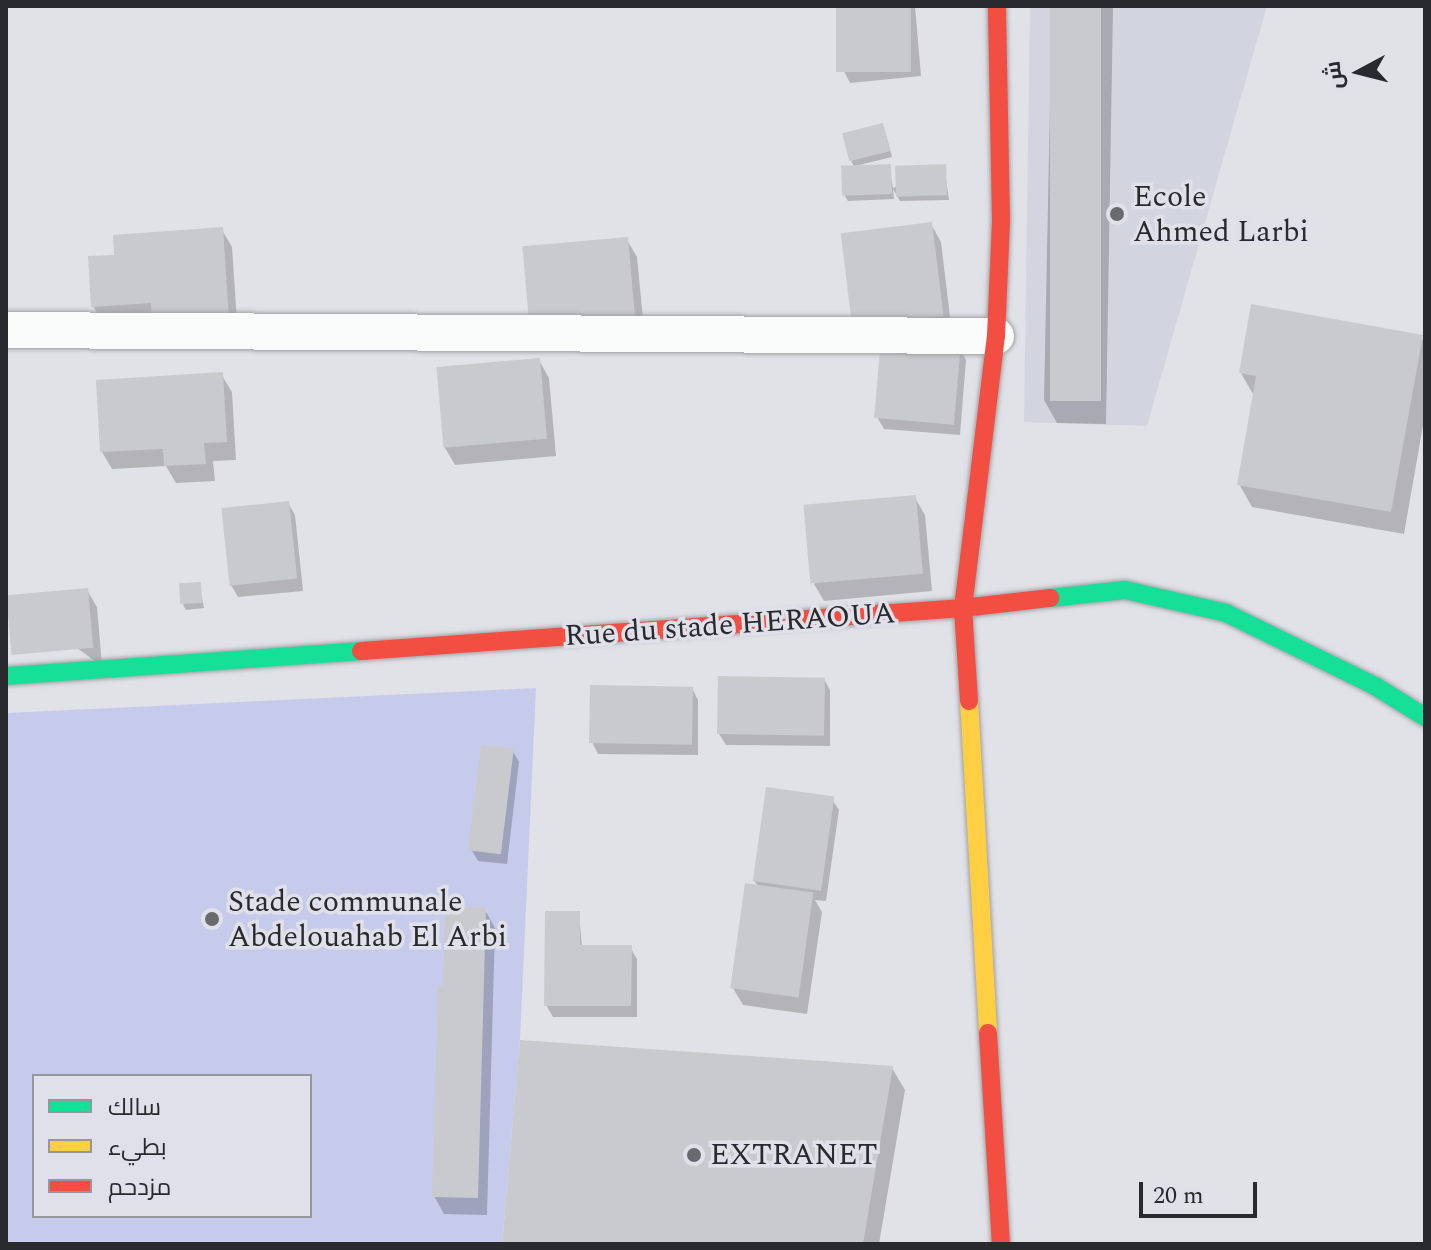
<!DOCTYPE html>
<html>
<head>
<meta charset="utf-8">
<style>
	body { margin:0 }
	#map { position:relative; width:1431px; height:1250px; overflow:hidden; background:#e1e2e7; font-family:Spectral,Cairo,serif }
	div>[style] { position:absolute }
	.built>* { inset:0; background:#d2d4df }
	.green>* { inset:0; background:#c6cbec }
	.shadow>* { inset:0; background:#0003 }
	.building>* { inset:0; background:#c9cace; transform-origin:0 0 }
	.roads { filter:drop-shadow(0 0 2px #a1a2a6) drop-shadow(0 0 2px #a1a2a6) }
	.street>* { height:36px; margin:-18px; padding:0 18px; transform-origin:18px; border-radius:18px; background:#fafbfb }
	.fast>* { height:18px; margin:-9px; padding:0 9px; transform-origin:9px; border-radius:9px; background:#16e098 }
	.slow>* { height:18px; margin:-9px; padding:0 9px; transform-origin:9px; border-radius:9px; background:#ffcf43 }
	.jam>* { height:18px; margin:-9px; padding:0 9px; transform-origin:9px; border-radius:9px; background:#f24e42 }
	.dots>* { width:22px; height:22px; translate:-50% -50%; box-sizing:border-box; border:4px solid #dfe0e9; border-radius:50% }
	span { translate:-50% -50%; white-space:nowrap; text-align:center; line-height:1.15; -webkit-text-stroke:7px #dfe0e9; paint-order:stroke }
	.poi-label { font-size:30px; color:#292a2d }
	.left { translate:0 -50%; text-align:left }
	.street-label { font-size:30px; color:#292a2d }
	.frame { position:absolute; inset:0; border:8px solid #292a2d; pointer-events:none }
	.legend { position:absolute; left:32px; top:1074px; width:280px; height:144px; box-sizing:border-box; background:#dfe0e9; border:2px solid #96979e; margin:0; padding:10px 14px; list-style:none; font-size:24px; color:#292a2d }
	.legend li { display:flex; align-items:center; gap:16px; height:40px }
	.legend b { width:40px; border:2px solid #96979e }
	.north { position:absolute; left:1319px; top:32px; width:80px; height:80px; -webkit-text-stroke:6px #dfe0e9; paint-order:stroke; rotate:263deg; font-size:22px; font-weight:700; line-height:32px; text-align:center; color:#292a2d }
	.north::after { content:''; display:block; margin:auto; width:28px; height:36px; background:#292a2d; clip-path:polygon(50% 0,100% 100%,50% 72%,0 100%) }
	.scale { position:absolute; left:1139px; top:1182px; width:118px; height:36px; box-sizing:border-box; border:4px solid #292a2d; border-top:0; padding-left:10px; font-size:24px; line-height:28px; white-space:nowrap; color:#292a2d; -webkit-text-stroke:6px #dfe0e9; paint-order:stroke }
</style>
</head>
<body>
<div id="map">
	<div class="built">
		<div style="clip-path:polygon(1030px 6px,1267px 6px,1147px 426px,1024px 422px)"></div>
	</div>
	<div class="green">
		<div style="clip-path:polygon(evenodd,536px 688px,520px 1040px,502px 1244px,6px 1244px,6px 713px,536px 688px,34px 1076px,310px 1076px,310px 1216px,34px 1216px,34px 1076px)"></div>
	</div>
	<div class="shadow">
		<div style="clip-path:polygon(838px 6px,915px 6px,921px 76px,850px 83px,844px 71px)"></div>
		<div style="clip-path:polygon(1052px 6px,1113px 6px,1106px 424px,1057px 423px,1044px 400px)"></div>
		<div style="clip-path:polygon(885px 131px,892px 157px,855px 166px,889px 166px,893px 188px,944px 166px,949px 200px,900px 201px,893px 189px,894px 199px,848px 201px,845px 196px,855px 168px,851px 161px)"></div>
		<div style="clip-path:polygon(931px 224px,941px 242px,952px 333px,966px 360px,960px 435px,884px 429px,877px 417px,883px 342px)"></div>
		<div style="clip-path:polygon(222px 230px,232px 247px,238px 336px,103px 324px,93px 306px,116px 256px)"></div>
		<div style="clip-path:polygon(627px 240px,637px 257px,645px 339px,542px 349px)"></div>
		<div style="clip-path:polygon(1421px 337px,1425px 343px,1425px 414px,1404px 534px,1252px 507px,1239px 484px,1254px 396px,1241px 373px)"></div>
		<div style="clip-path:polygon(539px 360px,549px 378px,556px 456px,455px 465px,445px 448px,438px 369px)"></div>
		<div style="clip-path:polygon(221px 374px,232px 392px,236px 460px,213px 461px,215px 481px,176px 483px,166px 466px,112px 469px,102px 452px)"></div>
		<div style="clip-path:polygon(915px 498px,925px 515px,932px 591px,824px 601px,814px 584px)"></div>
		<div style="clip-path:polygon(288px 503px,295px 515px,303px 591px,238px 597px,231px 585px)"></div>
		<div style="clip-path:polygon(199px 584px,204px 608px,186px 610px,183px 605px)"></div>
		<div style="clip-path:polygon(87px 590px,97px 607px,102px 666px,6px 597px)"></div>
		<div style="clip-path:polygon(824px 679px,830px 690px,830px 746px,726px 745px,719px 734px)"></div>
		<div style="clip-path:polygon(692px 688px,698px 700px,698px 755px,598px 754px,592px 742px)"></div>
		<div style="clip-path:polygon(512px 750px,519px 762px,507px 864px,478px 861px,471px 849px)"></div>
		<div style="clip-path:polygon(832px 799px,839px 810px,826px 901px,815px 900px,822px 912px,807px 1014px,743px 1005px,733px 988px,758px 887px,754px 880px)"></div>
		<div style="clip-path:polygon(485px 910px,495px 928px,487px 1215px,444px 1214px,434px 1196px,445px 988px)"></div>
		<div style="clip-path:polygon(579px 913px,582px 947px,630px 947px,637px 959px,637px 1017px,553px 1017px,546px 1005px)"></div>
		<div style="clip-path:polygon(892px 1068px,905px 1090px,879px 1244px,504px 1244px)"></div>
	</div>
	<div class="building">
		<div style="left:836px;top:6px;width:75px;height:66px"></div>
		<div style="left:1050px;top:6px;width:51px;height:395px"></div>
		<div style="left:883px;top:123px;width:29px;height:42px;rotate:76deg"></div>
		<div style="left:891px;top:164px;width:30px;height:50px;rotate:88deg"></div>
		<div style="left:946px;top:164px;width:31px;height:51px;rotate:88deg"></div>
		<div style="left:932px;top:222px;width:95px;height:92px;rotate:83deg"></div>
		<div style="clip-path:polygon(223px 227px,229px 319px,152px 324px,151px 303px,91px 307px,88px 256px,114px 255px,113px 235px)"></div>
		<div style="left:628px;top:237px;width:84px;height:106px;rotate:85deg"></div>
		<div style="clip-path:polygon(1251px 304px,1423px 335px,1391px 512px,1237px 485px,1256px 376px,1239px 373px)"></div>
		<div style="left:881px;top:339px;width:80px;height:79px;rotate:5deg"></div>
		<div style="left:540px;top:358px;width:81px;height:104px;rotate:85deg"></div>
		<div style="clip-path:polygon(223px 372px,227px 442px,204px 443px,206px 464px,164px 466px,163px 449px,100px 452px,96px 380px)"></div>
		<div style="left:916px;top:495px;width:79px;height:113px;rotate:85deg"></div>
		<div style="left:289px;top:501px;width:78px;height:68px;rotate:84deg"></div>
		<div style="left:201px;top:582px;width:21px;height:22px;rotate:87deg"></div>
		<div style="left:88px;top:588px;width:60px;height:82px;rotate:85deg"></div>
		<div style="left:718px;top:676px;width:107px;height:58px;rotate:1deg"></div>
		<div style="left:590px;top:685px;width:103px;height:58px;rotate:1deg"></div>
		<div style="left:481px;top:745px;width:33px;height:106px;rotate:7deg"></div>
		<div style="left:766px;top:787px;width:69px;height:95px;rotate:8deg"></div>
		<div style="left:745px;top:883px;width:69px;height:106px;rotate:8deg"></div>
		<div style="clip-path:polygon(445px 907px,486px 908px,478px 1198px,432px 1197px,438px 986px,443px 986px)"></div>
		<div style="clip-path:polygon(545px 911px,580px 911px,580px 945px,632px 945px,631px 1006px,544px 1006px)"></div>
		<div style="clip-path:polygon(520px 1040px,893px 1066px,863px 1244px,502px 1244px)"></div>
	</div>
	<div class="roads">
		<div class="street">
			<div style="left:6px;top:330px;width:990px;rotate:0.35deg"></div>
		</div>
		<div class="fast">
			<div style="left:1050px;top:598px;width:75px;rotate:-6.1deg"></div>
			<div style="left:1125px;top:590px;width:104px;rotate:12.8deg"></div>
			<div style="left:1226px;top:613px;width:166px;rotate:26.1deg"></div>
			<div style="left:1375px;top:686px;width:59px;rotate:31.8deg"></div>
			<div style="left:6px;top:676px;width:356px;rotate:-4deg"></div>
		</div>
		<div class="slow">
			<div style="left:969px;top:701px;width:333px;rotate:86.7deg"></div>
		</div>
		<div class="jam">
			<div style="left:361px;top:651px;width:604px;rotate:-4.09deg"></div>
			<div style="left:963px;top:608px;width:88px;rotate:-6.6deg"></div>
			<div style="left:969px;top:701px;width:93px;rotate:-93.7deg"></div>
			<div style="left:963px;top:608px;width:274px;rotate:-83.1deg"></div>
			<div style="left:996px;top:336px;width:116px;rotate:-87.5deg"></div>
			<div style="left:1001px;top:220px;width:214px;rotate:-91.1deg"></div>
			<div style="left:988px;top:1033px;width:211px;rotate:86.5deg"></div>
		</div>
	</div>
	<div class="dots">
		<div style="left:1117px;top:214px;background:#696a6e"></div>
		<div style="left:212px;top:919px;background:#696a6e"></div>
		<div style="left:694px;top:1155px;background:#696a6e"></div>
	</div>
	<div class="poi-label">
		<span class="left" style="left:1133px;top:214px">Ecole<br>Ahmed Larbi</span>
		<span class="left" style="left:228px;top:919px">Stade communale<br>Abdelouahab El Arbi</span>
		<span class="left" style="left:710px;top:1155px">EXTRANET</span>
	</div>
	<div class="street-label">
		<span style="left:730px;top:625px;rotate:-4deg">Rue du stade HERAOUA</span>
	</div>
	<div class="frame"></div>
	<ul class="legend">
	<li><b style="height:10px;background:#16e098"></b>سالك</li>
	<li><b style="height:10px;background:#ffcf43"></b>بطيء</li>
	<li><b style="height:10px;background:#f24e42"></b>مزدحم</li>
	</ul>
	<div class="north">ش</div>
	<div class="scale">20 m</div>
</div>
</body>
</html>
